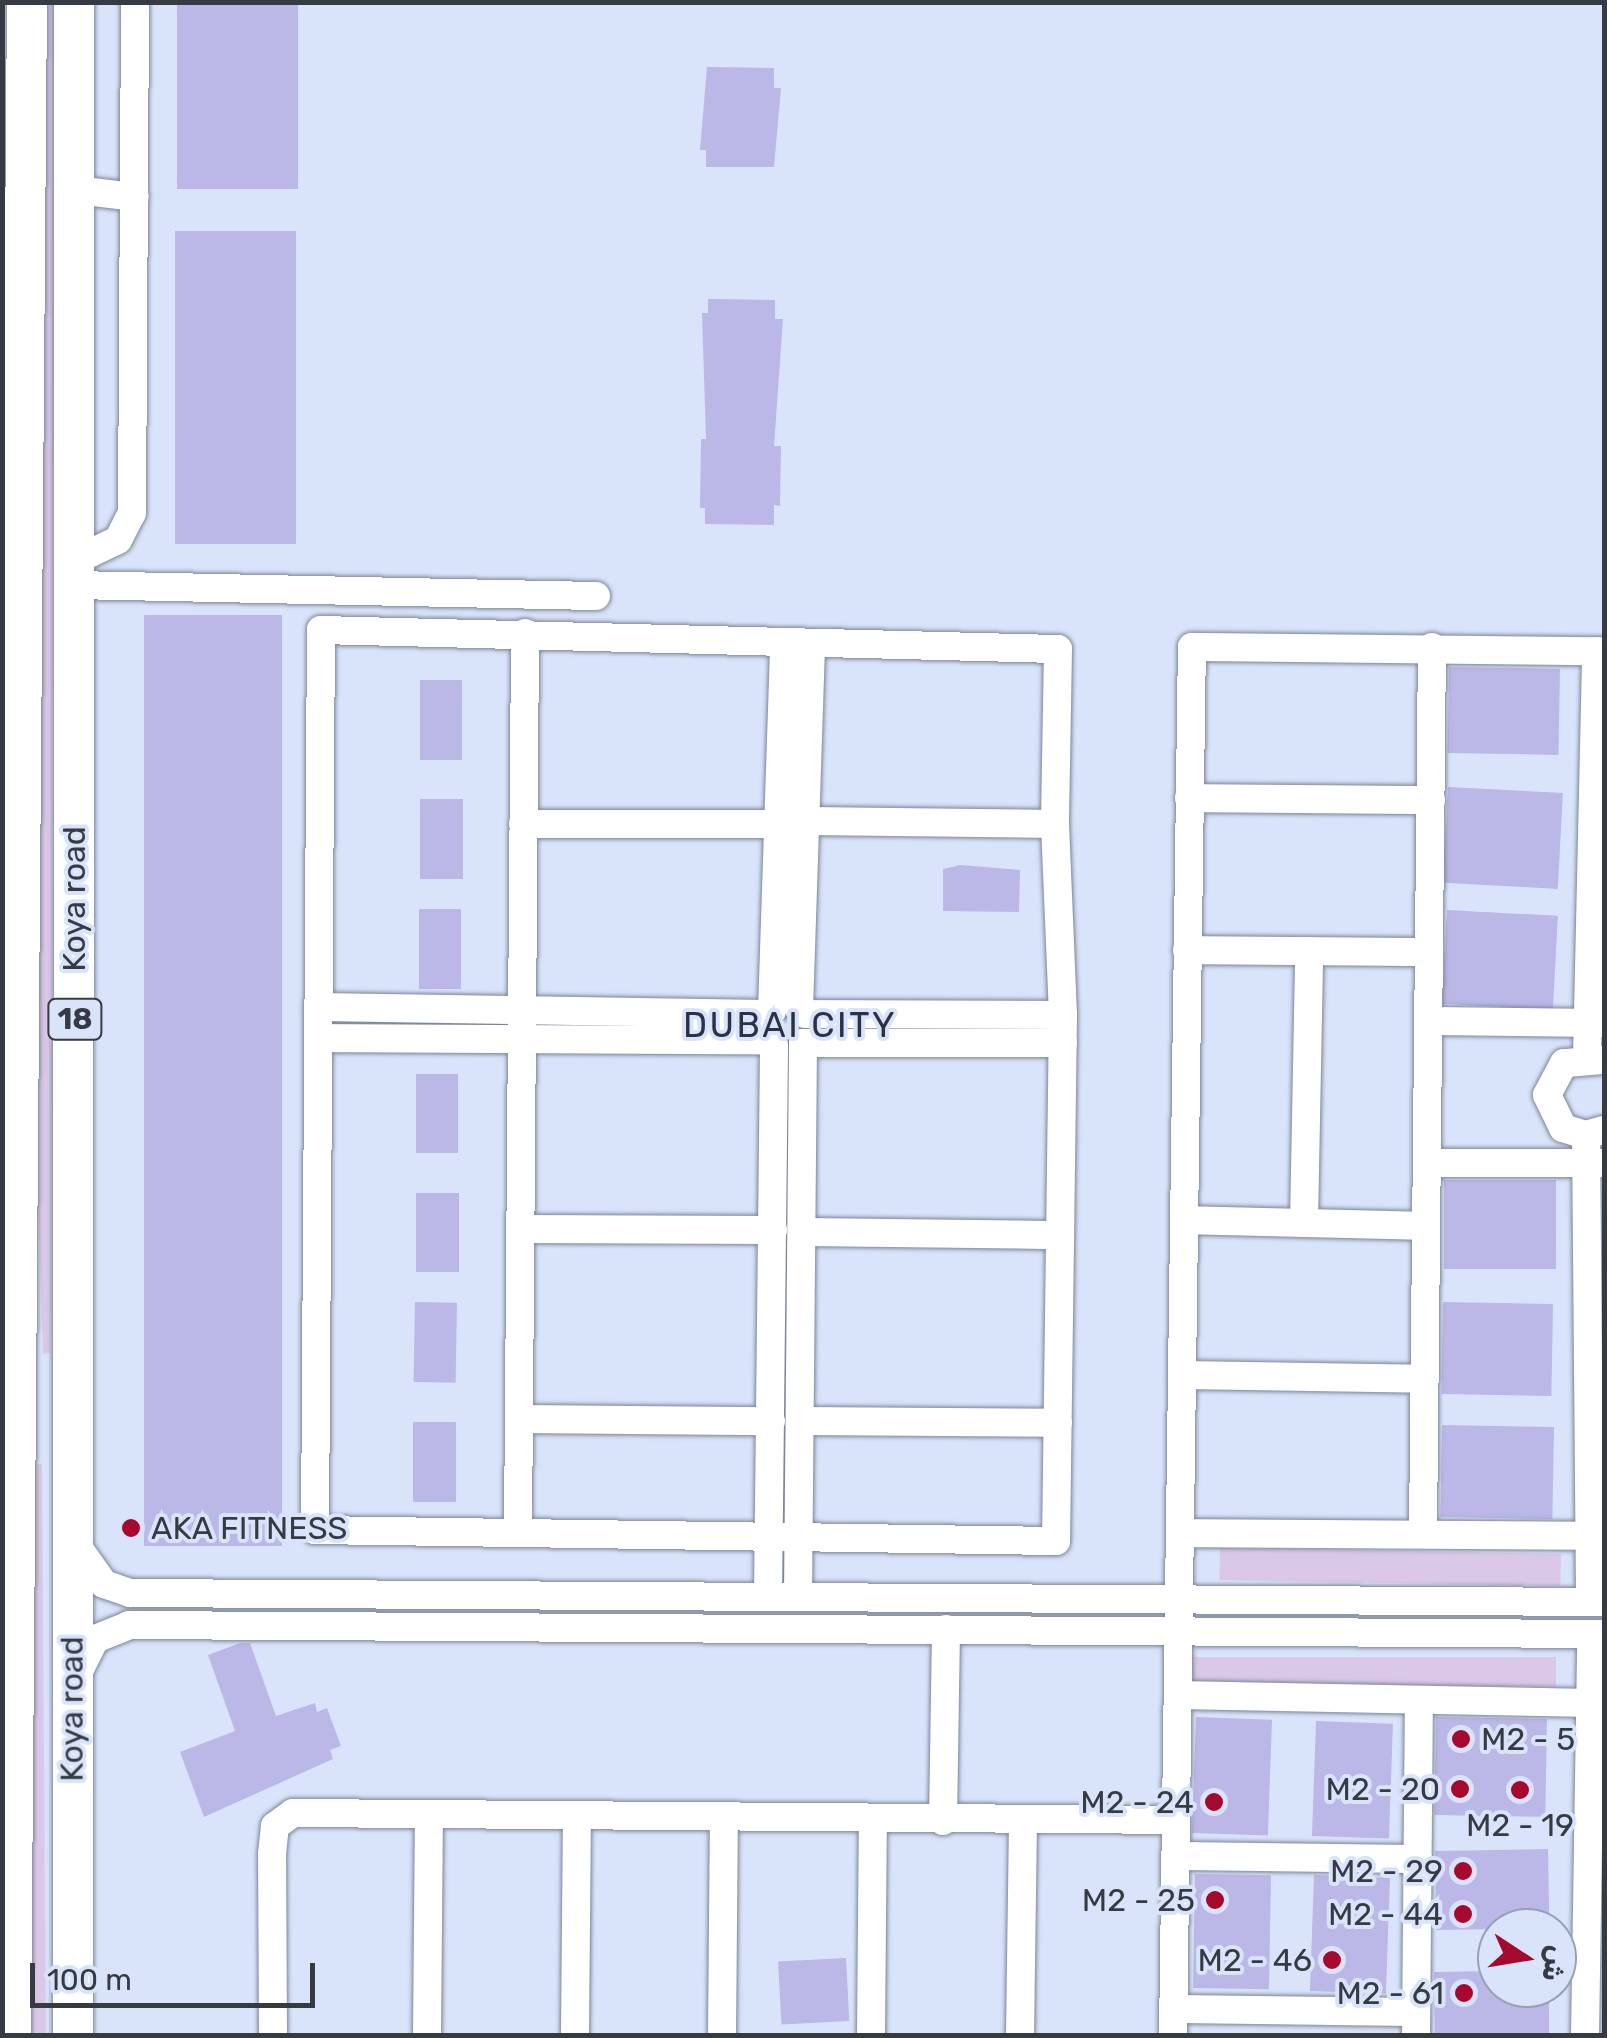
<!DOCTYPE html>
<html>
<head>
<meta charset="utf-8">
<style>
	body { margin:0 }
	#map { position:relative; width:1607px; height:2038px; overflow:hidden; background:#d9e4fb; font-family:Rubik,"Noto Naskh Arabic",sans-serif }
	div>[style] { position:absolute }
	.green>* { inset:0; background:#dbc8e9; transform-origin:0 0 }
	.building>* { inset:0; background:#bbb7e7; transform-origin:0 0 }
	.roads { filter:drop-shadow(0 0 2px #7c859a) drop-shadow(0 0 2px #7c859a) }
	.minor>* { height:28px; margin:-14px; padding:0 14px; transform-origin:14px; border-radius:14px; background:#fff }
	.highway>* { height:40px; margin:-20px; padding:0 20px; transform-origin:20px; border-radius:20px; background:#fff }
	.dots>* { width:28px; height:28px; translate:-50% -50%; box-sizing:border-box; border:5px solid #d9e4fb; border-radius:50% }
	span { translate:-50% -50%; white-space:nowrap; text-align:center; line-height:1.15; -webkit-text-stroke:8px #d9e4fb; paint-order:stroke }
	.shield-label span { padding:2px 8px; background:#d9e4fb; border:2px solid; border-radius:8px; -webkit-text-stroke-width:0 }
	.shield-label { font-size:30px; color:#363a43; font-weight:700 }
	.street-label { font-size:32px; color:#363a43 }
	.poi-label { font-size:32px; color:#363a43 }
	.left { translate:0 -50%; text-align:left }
	.right { translate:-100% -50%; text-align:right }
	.neighbourhood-label { font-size:35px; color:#2a3244; letter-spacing:2.5px }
	.frame { position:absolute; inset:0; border:5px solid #363a43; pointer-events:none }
	.north { position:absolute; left:1477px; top:1908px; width:100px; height:100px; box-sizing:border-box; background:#d9e4fb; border:2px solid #98a0b1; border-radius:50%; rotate:102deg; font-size:28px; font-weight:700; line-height:40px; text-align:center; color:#363a43 }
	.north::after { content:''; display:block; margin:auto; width:35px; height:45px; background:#a5092e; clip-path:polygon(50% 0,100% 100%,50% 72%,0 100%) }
	.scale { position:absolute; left:30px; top:1963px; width:285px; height:45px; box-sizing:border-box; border:5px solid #363a43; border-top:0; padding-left:12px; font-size:30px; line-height:35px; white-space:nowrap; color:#363a43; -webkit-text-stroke:8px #d9e4fb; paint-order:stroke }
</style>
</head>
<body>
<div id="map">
	<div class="green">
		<div style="clip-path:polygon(54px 2px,51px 1353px,43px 1354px,34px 1080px,38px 3px)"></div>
		<div style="clip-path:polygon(32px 1464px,42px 1464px,46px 2035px,31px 2036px)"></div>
		<div style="left:1220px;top:1548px;width:341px;height:32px;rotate:1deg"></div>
		<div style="left:1187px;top:1657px;width:369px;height:29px"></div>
	</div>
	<div class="building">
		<div style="left:177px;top:2px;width:121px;height:187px"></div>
		<div style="clip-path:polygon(707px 67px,774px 68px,774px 88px,781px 88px,774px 167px,706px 167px,706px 150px,700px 150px)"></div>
		<div style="left:175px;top:231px;width:121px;height:313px"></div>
		<div style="clip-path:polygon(708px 299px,775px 300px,775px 319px,783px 319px,774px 446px,781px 446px,780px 506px,774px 505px,774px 525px,705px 524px,705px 508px,700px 508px,701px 439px,706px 439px,702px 313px,708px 313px)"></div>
		<div style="left:144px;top:615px;width:138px;height:931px"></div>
		<div style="left:1449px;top:667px;width:111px;height:86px;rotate:1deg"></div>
		<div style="left:420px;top:680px;width:42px;height:80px"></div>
		<div style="left:1448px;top:787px;width:115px;height:96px;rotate:3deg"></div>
		<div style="left:420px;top:799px;width:43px;height:80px"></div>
		<div style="clip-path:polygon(960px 865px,1020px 870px,1019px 912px,943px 911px,943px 869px)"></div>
		<div style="left:419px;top:909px;width:42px;height:80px"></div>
		<div style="left:1447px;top:910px;width:111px;height:94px;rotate:3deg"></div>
		<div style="left:416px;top:1074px;width:42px;height:79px"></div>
		<div style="left:1444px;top:1180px;width:112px;height:89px"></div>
		<div style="left:416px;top:1193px;width:43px;height:79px"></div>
		<div style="left:415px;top:1302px;width:42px;height:80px;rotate:1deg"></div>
		<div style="left:1443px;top:1302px;width:110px;height:92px;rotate:1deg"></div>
		<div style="left:413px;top:1422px;width:43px;height:80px"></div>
		<div style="left:1442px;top:1425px;width:112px;height:92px;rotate:1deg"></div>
		<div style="clip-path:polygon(240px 1643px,250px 1643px,276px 1716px,315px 1703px,317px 1712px,327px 1708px,341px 1746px,330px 1750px,333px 1759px,204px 1817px,180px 1752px,235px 1731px,208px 1655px)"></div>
		<div style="left:1196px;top:1717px;width:76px;height:116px;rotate:2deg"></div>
		<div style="left:1436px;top:1717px;width:111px;height:98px;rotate:1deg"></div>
		<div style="left:1316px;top:1721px;width:77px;height:115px;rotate:2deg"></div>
		<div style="left:1548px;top:1849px;width:79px;height:113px;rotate:89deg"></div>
		<div style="left:1195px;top:1874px;width:76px;height:114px;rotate:1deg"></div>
		<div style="left:1314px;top:1875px;width:76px;height:116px;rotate:2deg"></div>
		<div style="left:846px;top:1958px;width:63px;height:68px;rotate:87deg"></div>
		<div style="clip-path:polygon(1497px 1971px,1497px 1988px,1549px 1988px,1549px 2036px,1435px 2036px,1434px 1972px)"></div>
	</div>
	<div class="roads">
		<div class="minor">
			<div style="left:76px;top:190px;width:59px;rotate:6.8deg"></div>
			<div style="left:78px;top:559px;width:44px;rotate:-25.4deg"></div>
			<div style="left:118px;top:540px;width:30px;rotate:-63deg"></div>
			<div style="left:132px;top:513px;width:511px;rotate:-89.66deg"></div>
			<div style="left:74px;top:585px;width:522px;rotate:1.21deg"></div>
			<div style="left:321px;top:630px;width:737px;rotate:1.48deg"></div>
			<div style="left:1058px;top:649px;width:175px;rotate:91deg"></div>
			<div style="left:1055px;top:824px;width:191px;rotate:87.6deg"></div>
			<div style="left:1063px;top:1015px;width:526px;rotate:90.76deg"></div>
			<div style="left:1056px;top:1541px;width:741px;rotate:-179.15deg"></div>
			<div style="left:315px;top:1530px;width:900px;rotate:-89.62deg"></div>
			<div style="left:1189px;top:798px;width:242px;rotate:0.5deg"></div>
			<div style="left:809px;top:821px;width:246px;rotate:0.7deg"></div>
			<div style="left:523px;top:824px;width:257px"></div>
			<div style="left:1187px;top:950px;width:242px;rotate:0.5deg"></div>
			<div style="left:318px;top:1007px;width:451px;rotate:0.9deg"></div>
			<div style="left:799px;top:1009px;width:366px;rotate:-88.1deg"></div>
			<div style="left:772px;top:1011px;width:369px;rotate:-88.1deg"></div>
			<div style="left:805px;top:1014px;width:258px;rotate:0.2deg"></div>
			<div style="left:1429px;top:1021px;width:174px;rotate:0.7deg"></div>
			<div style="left:318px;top:1038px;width:451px;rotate:0.3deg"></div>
			<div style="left:1587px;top:1057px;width:406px;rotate:-88.7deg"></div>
			<div style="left:1602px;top:1060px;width:38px;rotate:175deg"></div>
			<div style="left:1564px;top:1063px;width:36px;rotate:118deg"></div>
			<div style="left:1547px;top:1095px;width:37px;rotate:64deg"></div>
			<div style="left:1563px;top:1128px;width:24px;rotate:17deg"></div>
			<div style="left:1586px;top:1135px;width:18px;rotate:-16deg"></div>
			<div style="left:1586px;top:1135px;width:467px;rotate:89.5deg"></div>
			<div style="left:1427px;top:1163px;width:176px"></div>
			<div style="left:1184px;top:1220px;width:242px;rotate:1.4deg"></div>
			<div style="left:1304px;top:1223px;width:272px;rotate:-88.9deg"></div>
			<div style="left:521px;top:1229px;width:252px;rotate:0.2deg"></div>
			<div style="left:804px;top:1232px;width:256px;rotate:0.7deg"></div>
			<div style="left:1182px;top:1375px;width:243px;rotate:0.9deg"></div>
			<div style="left:519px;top:1419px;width:252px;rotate:0.5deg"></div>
			<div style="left:801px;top:1421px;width:257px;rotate:0.4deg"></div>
			<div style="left:518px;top:1533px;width:900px;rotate:-89.55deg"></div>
			<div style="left:1180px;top:1533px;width:424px;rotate:0.4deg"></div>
			<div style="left:1423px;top:1534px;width:887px;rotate:-89.42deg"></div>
			<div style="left:75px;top:1543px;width:50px;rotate:54.7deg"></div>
			<div style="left:104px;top:1584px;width:28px;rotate:19deg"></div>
			<div style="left:130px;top:1593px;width:1474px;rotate:0.35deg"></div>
			<div style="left:768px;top:1595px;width:550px;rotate:-89.37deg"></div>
			<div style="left:798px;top:1595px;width:552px;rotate:-89.48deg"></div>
			<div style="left:803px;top:1043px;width:260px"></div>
			<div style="left:77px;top:1675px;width:40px;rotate:-63.4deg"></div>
			<div style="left:95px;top:1639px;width:37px;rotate:-22deg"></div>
			<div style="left:129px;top:1625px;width:1475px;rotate:0.35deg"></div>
			<div style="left:1178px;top:1695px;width:426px;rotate:1.1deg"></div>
			<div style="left:943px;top:1821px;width:192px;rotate:-89.1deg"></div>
			<div style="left:1176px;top:1856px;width:242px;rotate:0.7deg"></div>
			<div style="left:1174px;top:2009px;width:242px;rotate:0.7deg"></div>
			<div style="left:273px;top:2036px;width:182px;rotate:-90.3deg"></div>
			<div style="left:272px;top:1854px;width:28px;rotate:-84deg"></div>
			<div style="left:275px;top:1826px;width:22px;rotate:-36deg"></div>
			<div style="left:293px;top:1813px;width:883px;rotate:0.45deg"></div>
			<div style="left:427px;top:2036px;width:221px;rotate:-89.5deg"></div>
			<div style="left:575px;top:2036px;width:220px;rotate:-89.5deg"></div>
			<div style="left:722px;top:2036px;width:218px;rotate:-89.5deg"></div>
			<div style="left:871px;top:2036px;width:216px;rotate:-89.5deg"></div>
			<div style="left:1020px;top:2036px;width:214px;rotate:-89.2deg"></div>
			<div style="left:1173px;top:2036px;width:1389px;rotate:-89.22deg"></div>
			<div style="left:1192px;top:647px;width:412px;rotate:0.6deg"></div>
			<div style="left:1416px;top:2036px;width:336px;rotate:-89.5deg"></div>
			<div style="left:1585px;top:2036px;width:402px;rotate:-89.1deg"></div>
		</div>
		<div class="highway">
			<div style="left:11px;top:2036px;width:2034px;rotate:-89.55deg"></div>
			<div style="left:73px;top:2036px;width:2034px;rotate:-89.97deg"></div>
		</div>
	</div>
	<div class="dots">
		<div style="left:131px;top:1528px;background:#a5092e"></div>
		<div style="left:1461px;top:1739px;background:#a5092e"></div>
		<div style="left:1460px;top:1789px;background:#a5092e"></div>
		<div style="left:1520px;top:1790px;background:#a5092e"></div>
		<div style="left:1214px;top:1802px;background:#a5092e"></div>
		<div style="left:1463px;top:1871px;background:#a5092e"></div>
		<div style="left:1215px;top:1900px;background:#a5092e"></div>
		<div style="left:1463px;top:1914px;background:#a5092e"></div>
		<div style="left:1332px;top:1960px;background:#a5092e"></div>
		<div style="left:1464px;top:1993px;background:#a5092e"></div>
	</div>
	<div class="shield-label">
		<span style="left:75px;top:1019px">18</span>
	</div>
	<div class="street-label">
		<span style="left:74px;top:899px;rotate:-90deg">Koya road</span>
		<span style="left:72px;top:1709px;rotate:-90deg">Koya road</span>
	</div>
	<div class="poi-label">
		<span class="left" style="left:151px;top:1528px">AKA FITNESS</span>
		<span class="left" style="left:1481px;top:1739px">M2 - 5</span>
		<span class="right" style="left:1440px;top:1789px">M2 - 20</span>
		<span class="right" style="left:1194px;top:1802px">M2 - 24</span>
		<span style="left:1520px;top:1825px">M2 - 19</span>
		<span class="right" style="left:1443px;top:1871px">M2 - 29</span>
		<span class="right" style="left:1195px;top:1900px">M2 - 25</span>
		<span class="right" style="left:1443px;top:1914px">M2 - 44</span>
		<span class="right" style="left:1312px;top:1960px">M2 - 46</span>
		<span class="right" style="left:1444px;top:1993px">M2 - 61</span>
	</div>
	<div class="neighbourhood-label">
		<span style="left:790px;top:1025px">DUBAI CITY</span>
	</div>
	<div class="frame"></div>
	<div class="north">ش</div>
	<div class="scale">100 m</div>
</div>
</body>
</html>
